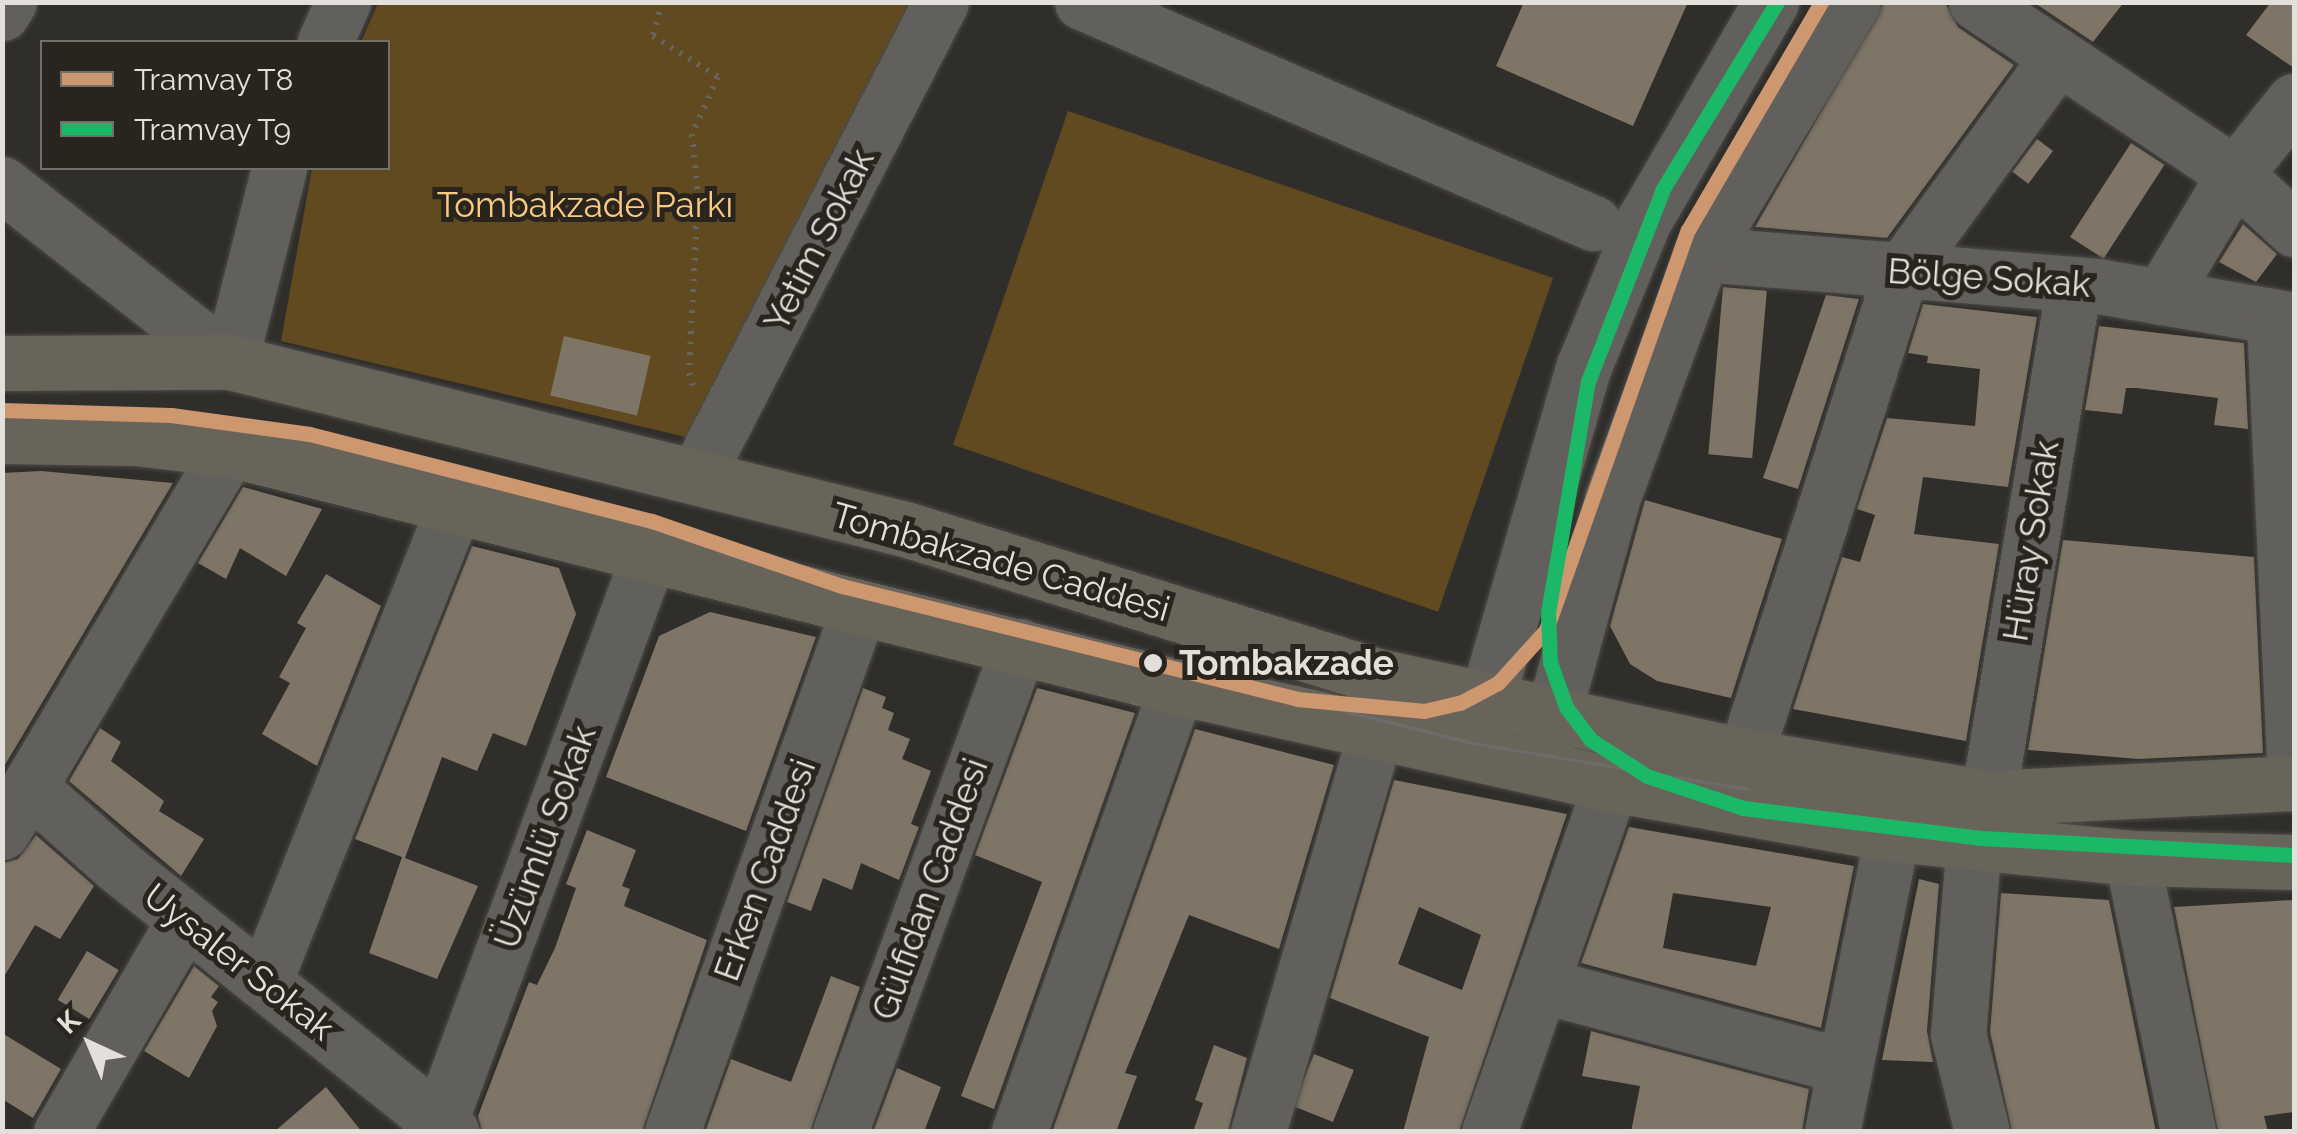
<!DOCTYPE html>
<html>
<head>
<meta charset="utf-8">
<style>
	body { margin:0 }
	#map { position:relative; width:2297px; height:1134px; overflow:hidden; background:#302e2b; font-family:Raleway,sans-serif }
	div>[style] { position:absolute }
	.green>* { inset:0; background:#624a20; transform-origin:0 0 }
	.building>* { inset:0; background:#7e7566; transform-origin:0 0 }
	.path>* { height:6px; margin-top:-3px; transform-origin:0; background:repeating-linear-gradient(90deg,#676563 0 2.5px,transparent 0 10.5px) }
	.roads { filter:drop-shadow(0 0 2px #4c4b48) drop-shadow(0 0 2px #4c4b48) }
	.minor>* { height:55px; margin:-27.5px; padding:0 27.5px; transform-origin:27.5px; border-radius:27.5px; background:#62605d }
	.major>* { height:55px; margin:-27.5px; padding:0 27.5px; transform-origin:27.5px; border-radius:27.5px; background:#69645a }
	.tram>* { height:2.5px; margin:-1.25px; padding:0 1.25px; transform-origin:1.25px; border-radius:1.25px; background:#6d6c6a }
	.tram-1>* { height:15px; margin:-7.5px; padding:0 7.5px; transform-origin:7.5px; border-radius:7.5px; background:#cd976f }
	.tram-2>* { height:15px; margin:-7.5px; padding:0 7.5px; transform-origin:7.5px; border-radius:7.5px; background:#1ab867 }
	.dots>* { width:28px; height:28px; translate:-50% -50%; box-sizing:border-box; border:5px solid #29251e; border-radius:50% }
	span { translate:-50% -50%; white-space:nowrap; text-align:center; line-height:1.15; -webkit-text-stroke:10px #29251e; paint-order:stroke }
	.park-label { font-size:35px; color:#f9cb80 }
	.street-label { font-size:35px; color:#e3e0dc }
	.stop-label { font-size:35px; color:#e3e0dc; font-weight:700 }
	.left { translate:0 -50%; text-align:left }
	.frame { position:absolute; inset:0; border:5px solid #e3e0dc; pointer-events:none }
	.legend { position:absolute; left:40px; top:40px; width:350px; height:130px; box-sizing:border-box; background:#29251e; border:2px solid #73706a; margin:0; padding:12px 18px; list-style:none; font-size:30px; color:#e3e0dc }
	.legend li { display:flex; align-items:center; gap:20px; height:50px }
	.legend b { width:50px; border:2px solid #73706a }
	.north { position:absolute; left:40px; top:994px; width:100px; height:100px; -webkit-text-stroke:8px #29251e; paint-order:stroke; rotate:316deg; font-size:28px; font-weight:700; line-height:40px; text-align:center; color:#e3e0dc }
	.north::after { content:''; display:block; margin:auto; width:35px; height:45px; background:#e3e0dc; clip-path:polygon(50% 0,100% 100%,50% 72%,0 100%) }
</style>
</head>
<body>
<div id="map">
	<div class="green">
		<div style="clip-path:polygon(378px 3px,911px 3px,694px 439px,281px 341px,312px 168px,388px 168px,388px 42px,361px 42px)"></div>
		<div style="left:1068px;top:111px;width:513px;height:353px;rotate:19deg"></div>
	</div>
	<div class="building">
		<div style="clip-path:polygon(1524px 2px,1688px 2px,1633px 126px,1496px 66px)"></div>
		<div style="clip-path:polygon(1884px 2px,1945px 2px,1958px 27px,2014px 65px,1887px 238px,1755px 227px)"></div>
		<div style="clip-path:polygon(2033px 2px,2124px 2px,2093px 42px)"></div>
		<div style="clip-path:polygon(2271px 2px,2294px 2px,2294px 68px,2246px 35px)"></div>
		<div style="left:2037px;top:139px;width:20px;height:41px;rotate:37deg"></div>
		<div style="left:2131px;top:143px;width:40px;height:112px;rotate:33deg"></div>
		<div style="clip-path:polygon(2243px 224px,2277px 254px,2256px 282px,2219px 262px)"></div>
		<div style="left:1723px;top:287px;width:44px;height:168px;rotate:5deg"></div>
		<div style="clip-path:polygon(1826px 295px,1859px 299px,1798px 489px,1763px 478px)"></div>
		<div style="clip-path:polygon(1923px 304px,2037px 317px,2008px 487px,1923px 477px,1914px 534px,1999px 544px,1966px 741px,1793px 709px,1842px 557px,1860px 562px,1875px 515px,1857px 509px,1887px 418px,1975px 426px,1980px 369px,1927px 363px,1928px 356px,1908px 353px)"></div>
		<div style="clip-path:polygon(2099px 326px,2244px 343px,2248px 429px,2214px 425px,2218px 398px,2137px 388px,2126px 388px,2122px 414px,2085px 410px)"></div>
		<div style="left:564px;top:336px;width:89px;height:61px;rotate:13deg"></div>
		<div style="clip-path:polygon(41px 471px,173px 483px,2px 770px,2px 473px)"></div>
		<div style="clip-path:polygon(243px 487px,322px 509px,286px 576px,240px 548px,226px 579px,198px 563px)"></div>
		<div style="clip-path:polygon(1645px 500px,1782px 539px,1731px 698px,1657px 681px,1630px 664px,1610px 626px)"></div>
		<div style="clip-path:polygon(2063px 540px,2254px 557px,2263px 753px,2139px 759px,2028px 750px)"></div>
		<div style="clip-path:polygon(472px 546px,559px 568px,576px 614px,526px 746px,493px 733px,477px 771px,442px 757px,405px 858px,478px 886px,437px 979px,369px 953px,402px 857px,355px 839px)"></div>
		<div style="clip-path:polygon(326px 574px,381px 606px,317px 766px,262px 734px,290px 683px,279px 677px,306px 628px,297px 623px)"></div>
		<div style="clip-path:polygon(710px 612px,816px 637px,746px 831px,606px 777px,659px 636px)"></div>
		<div style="clip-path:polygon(863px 688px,886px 697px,882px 708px,894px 713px,888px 730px,910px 739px,902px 759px,931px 771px,911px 824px,919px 827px,899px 880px,861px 863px,852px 890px,823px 878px,811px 911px,787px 902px)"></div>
		<div style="clip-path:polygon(1037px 688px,1135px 713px,994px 1109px,961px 1096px,1042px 882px,975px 855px)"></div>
		<div style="clip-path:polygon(100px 728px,121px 742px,111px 761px,164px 801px,159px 811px,204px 839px,181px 876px,69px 781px)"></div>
		<div style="clip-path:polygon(1195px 729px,1334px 765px,1279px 949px,1189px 915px,1125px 1073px,1137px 1076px,1116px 1132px,1052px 1132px)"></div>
		<div style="clip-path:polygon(evenodd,1394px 780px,1567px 814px,1459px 1132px,1403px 1132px,1429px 1037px,1330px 998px,1394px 780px,1419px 907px,1481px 935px,1462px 990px,1398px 964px,1419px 907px)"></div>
		<div style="clip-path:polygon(evenodd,1629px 827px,1854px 866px,1821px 1028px,1581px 963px,1629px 827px,1673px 893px,1771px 907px,1756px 966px,1663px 948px,1673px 893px)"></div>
		<div style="clip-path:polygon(587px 830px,636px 850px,622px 886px,630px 889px,624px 906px,707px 940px,642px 1132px,482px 1132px,478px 1116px,529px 982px,537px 985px,555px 948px,576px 888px,566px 884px)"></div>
		<div style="clip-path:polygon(36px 835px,94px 886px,60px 939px,35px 925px,2px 980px,2px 863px,18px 859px)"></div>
		<div style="clip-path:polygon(1919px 879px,1939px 884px,1927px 1031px,1933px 1062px,1882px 1060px)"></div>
		<div style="clip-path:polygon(2001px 893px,2109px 900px,2156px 1132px,2012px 1132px,1990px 1032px)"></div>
		<div style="clip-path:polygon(2294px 900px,2294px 1112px,2264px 1116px,2268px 1132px,2218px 1132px,2174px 907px)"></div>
		<div style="left:87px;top:951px;width:37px;height:57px;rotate:31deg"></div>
		<div style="clip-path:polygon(194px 966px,219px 986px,211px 997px,218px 1002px,212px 1011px,217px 1026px,189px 1078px,144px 1051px)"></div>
		<div style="clip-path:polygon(831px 976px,860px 987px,810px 1132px,705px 1132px,731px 1059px,791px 1082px)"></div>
		<div style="clip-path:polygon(1591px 1031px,1809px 1089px,1802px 1132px,1631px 1132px,1640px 1086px,1582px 1076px)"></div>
		<div style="clip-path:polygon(2px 1033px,61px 1069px,33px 1118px,2px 1099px)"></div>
		<div style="clip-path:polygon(1214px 1045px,1247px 1058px,1228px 1132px,1193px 1132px,1203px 1103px,1195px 1100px)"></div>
		<div style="left:1314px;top:1054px;width:43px;height:56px;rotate:22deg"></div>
		<div style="clip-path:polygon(897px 1068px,941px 1087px,924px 1132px,873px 1132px)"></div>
		<div style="clip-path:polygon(326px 1087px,362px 1132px,274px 1132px)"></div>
	</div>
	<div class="path">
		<div style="left:662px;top:2px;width:35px;rotate:105deg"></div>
		<div style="left:653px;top:36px;width:77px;rotate:32.2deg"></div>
		<div style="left:718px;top:77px;width:63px;rotate:114.5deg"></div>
		<div style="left:692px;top:134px;width:61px;rotate:84.4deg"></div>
		<div style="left:698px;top:195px;width:178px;rotate:92.9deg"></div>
		<div style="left:689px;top:373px;width:14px;rotate:73deg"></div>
	</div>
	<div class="roads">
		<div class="minor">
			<div style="left:1082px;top:2px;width:557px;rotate:23.39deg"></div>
			<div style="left:1976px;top:2px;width:311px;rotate:33.6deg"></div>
			<div style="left:2235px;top:174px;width:81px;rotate:43deg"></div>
			<div style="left:2px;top:13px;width:13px;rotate:-58deg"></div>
			<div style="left:325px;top:42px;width:44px;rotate:-65.8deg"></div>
			<div style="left:2px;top:184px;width:289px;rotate:38deg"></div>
			<div style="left:230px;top:362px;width:200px;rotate:-75.8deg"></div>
			<div style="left:1702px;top:254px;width:397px;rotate:4.6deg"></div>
			<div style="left:2098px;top:286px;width:199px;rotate:9.8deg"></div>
			<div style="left:2161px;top:297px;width:144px;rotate:-59deg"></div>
			<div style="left:2235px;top:174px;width:94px;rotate:-51.1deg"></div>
			<div style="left:2274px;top:319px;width:436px;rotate:87.4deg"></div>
			<div style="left:696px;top:477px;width:534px;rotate:-62.72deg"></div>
			<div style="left:1473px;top:747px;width:397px;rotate:-73.8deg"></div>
			<div style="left:1584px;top:366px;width:156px;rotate:-67.7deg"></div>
			<div style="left:1643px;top:222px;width:255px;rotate:-59.8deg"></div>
			<div style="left:1745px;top:756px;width:509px;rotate:-72.14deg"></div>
			<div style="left:1901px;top:272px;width:266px;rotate:-53.9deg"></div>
			<div style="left:1541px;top:759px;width:270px;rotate:-74.7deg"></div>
			<div style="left:1612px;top:499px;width:261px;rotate:-69.8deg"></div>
			<div style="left:1702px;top:254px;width:294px;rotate:-59.1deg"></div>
			<div style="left:30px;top:788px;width:116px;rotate:41.5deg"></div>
			<div style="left:117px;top:865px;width:428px;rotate:38.6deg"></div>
			<div style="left:1988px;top:798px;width:521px;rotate:-80.5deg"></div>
			<div style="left:2px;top:832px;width:445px;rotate:-59.3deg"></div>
			<div style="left:1974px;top:841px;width:194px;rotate:94.7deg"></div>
			<div style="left:1958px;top:1034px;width:101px;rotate:76.2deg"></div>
			<div style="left:2132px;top:858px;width:280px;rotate:78.4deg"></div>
			<div style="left:264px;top:982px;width:517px;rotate:-68.2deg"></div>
			<div style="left:1541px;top:985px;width:314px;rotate:15deg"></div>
			<div style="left:61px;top:1132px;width:246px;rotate:-59.8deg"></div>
			<div style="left:429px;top:1132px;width:16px;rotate:-45deg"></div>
			<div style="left:440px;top:1121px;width:607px;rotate:-69.74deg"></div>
			<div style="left:672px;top:1132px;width:556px;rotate:-70.36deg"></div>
			<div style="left:840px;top:1132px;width:518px;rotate:-69.78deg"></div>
			<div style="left:1019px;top:1132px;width:472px;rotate:-70.5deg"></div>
			<div style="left:1258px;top:1132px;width:414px;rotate:-73.6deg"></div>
			<div style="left:1489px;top:1132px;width:369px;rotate:-70.7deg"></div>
			<div style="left:1832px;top:1132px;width:304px;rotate:-78.6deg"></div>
		</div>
		<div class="major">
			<div style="left:2px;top:363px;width:228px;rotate:-0.3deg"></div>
			<div style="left:230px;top:362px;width:695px;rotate:13.9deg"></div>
			<div style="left:905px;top:529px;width:494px;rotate:17.3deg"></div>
			<div style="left:1377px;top:676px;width:377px;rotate:12.3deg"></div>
			<div style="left:1745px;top:756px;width:247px;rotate:9.8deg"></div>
			<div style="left:1988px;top:798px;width:306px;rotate:-2.8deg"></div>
			<div style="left:2px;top:436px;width:133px;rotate:0.9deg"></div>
			<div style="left:135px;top:438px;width:95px;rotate:6.7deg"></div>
			<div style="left:229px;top:449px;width:977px;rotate:14.09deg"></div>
			<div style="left:1177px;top:687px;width:445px;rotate:12.6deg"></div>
			<div style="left:1611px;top:784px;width:285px;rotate:10.1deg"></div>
			<div style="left:1892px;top:834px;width:241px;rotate:5.7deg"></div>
			<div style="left:2132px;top:858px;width:162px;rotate:1.4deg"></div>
		</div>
	</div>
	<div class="tram">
		<div style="left:1297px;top:699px;width:180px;rotate:14.1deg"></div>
		<div style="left:1472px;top:743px;width:279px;rotate:9.5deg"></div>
	</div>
	<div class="tram-1">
		<div style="left:2px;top:410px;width:169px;rotate:1.7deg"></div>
		<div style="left:171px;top:415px;width:140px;rotate:7.8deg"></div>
		<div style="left:310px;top:434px;width:353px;rotate:14.3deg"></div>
		<div style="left:652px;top:521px;width:201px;rotate:18.9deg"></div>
		<div style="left:842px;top:586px;width:469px;rotate:13.9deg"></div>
		<div style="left:1297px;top:699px;width:128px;rotate:5.4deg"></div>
		<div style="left:1424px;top:711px;width:37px;rotate:-13deg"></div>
		<div style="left:1460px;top:703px;width:43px;rotate:-27.8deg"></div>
		<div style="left:1498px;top:683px;width:72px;rotate:-47.8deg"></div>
		<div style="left:1546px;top:630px;width:424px;rotate:-70.5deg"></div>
		<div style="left:1688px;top:230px;width:264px;rotate:-59.7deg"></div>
	</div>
	<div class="tram-2">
		<div style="left:1777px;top:2px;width:219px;rotate:121.4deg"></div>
		<div style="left:1663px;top:189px;width:206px;rotate:111.3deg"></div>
		<div style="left:1588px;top:381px;width:235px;rotate:99.8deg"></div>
		<div style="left:1548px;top:613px;width:49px;rotate:87.7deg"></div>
		<div style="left:1550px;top:662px;width:48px;rotate:70.4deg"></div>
		<div style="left:1566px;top:707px;width:41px;rotate:52.9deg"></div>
		<div style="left:1591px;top:740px;width:67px;rotate:32.7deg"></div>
		<div style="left:1647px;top:776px;width:101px;rotate:18.4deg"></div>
		<div style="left:1743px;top:808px;width:239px;rotate:7.2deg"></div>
		<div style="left:1980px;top:838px;width:313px;rotate:3.1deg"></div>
	</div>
	<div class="dots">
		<div style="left:1153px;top:663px;background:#e3e0dc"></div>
	</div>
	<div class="park-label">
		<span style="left:585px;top:205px">Tombakzade Parkı</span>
	</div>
	<div class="street-label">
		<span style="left:819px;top:240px;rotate:-63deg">Yetim Sokak</span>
		<span style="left:1989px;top:278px;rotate:4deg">Bölge Sokak</span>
		<span style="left:2031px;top:541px;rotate:-81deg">Hüray Sokak</span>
		<span style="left:1001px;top:562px;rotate:16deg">Tombakzade Caddesi</span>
		<span style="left:545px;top:837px;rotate:-70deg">Üzümlü Sokak</span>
		<span style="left:765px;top:870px;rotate:-70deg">Erken Caddesi</span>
		<span style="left:930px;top:889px;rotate:-70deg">Gülfidan Caddesi</span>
		<span style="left:239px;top:962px;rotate:38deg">Uysaler Sokak</span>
	</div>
	<div class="stop-label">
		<span class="left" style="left:1179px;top:663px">Tombakzade</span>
	</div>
	<div class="frame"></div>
	<ul class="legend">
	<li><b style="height:12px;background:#cd976f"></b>Tramvay T8</li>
	<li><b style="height:12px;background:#1ab867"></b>Tramvay T9</li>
	</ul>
	<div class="north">K</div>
</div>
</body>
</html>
